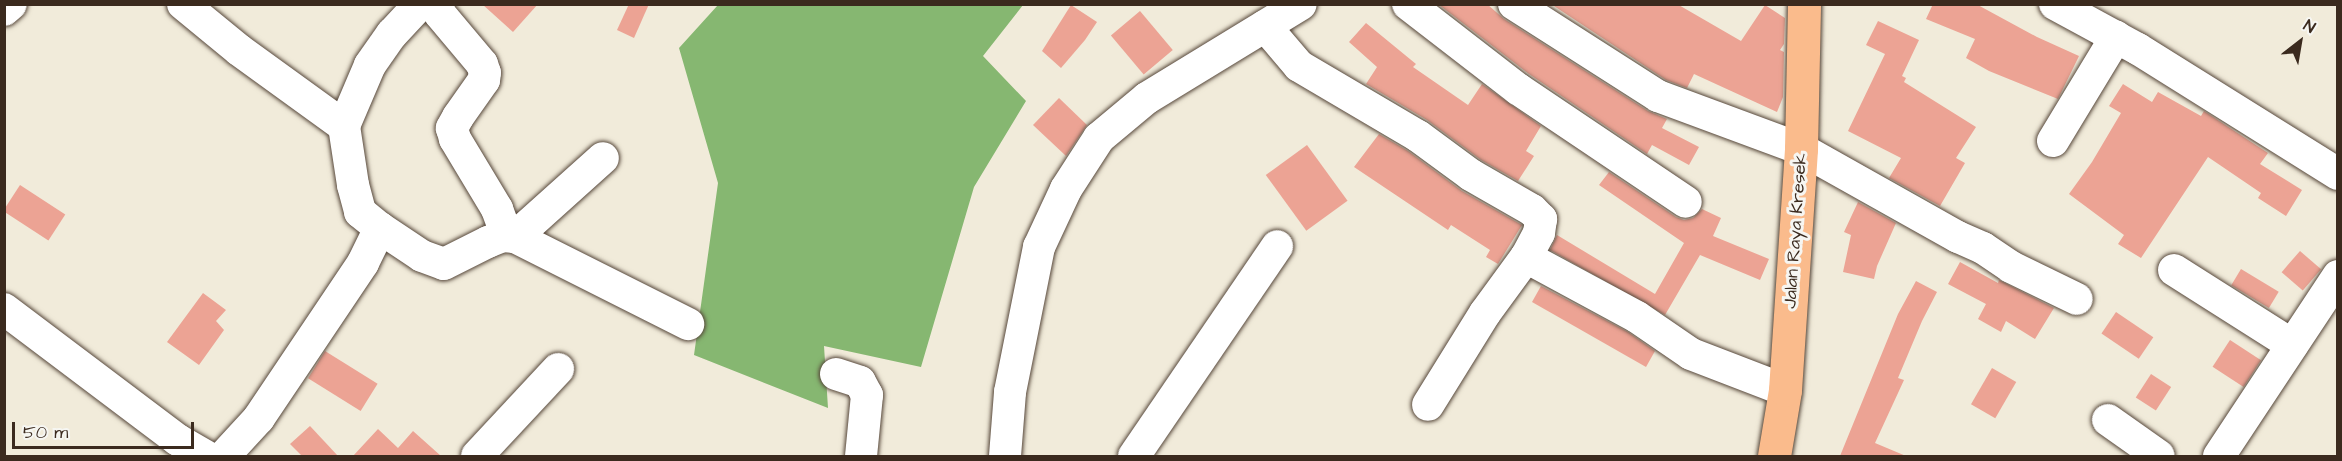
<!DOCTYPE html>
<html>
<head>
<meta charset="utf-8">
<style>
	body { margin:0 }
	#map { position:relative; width:2342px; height:461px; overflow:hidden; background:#f1ebda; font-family:"Architects Daughter",sans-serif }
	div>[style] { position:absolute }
	.forest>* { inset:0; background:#86b771 }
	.building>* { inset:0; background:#eca394; transform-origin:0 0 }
	.roads { filter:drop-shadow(0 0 2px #56473a) drop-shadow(0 0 2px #56473a) }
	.minor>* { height:32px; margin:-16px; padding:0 16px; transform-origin:16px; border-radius:16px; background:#fff }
	.major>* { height:33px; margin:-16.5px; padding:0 16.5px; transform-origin:16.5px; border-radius:16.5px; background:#fabb8c }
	span { translate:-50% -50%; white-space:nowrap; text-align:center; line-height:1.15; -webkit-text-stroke:6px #f6f6f2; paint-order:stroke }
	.street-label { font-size:18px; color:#3b2a1e }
	.frame { position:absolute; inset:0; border:6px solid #3b2a1e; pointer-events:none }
	.north { position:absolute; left:2270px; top:12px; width:60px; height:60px; -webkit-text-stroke:4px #f6f6f2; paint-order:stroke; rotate:31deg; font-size:16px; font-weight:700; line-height:24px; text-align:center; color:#3b2a1e }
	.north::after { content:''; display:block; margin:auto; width:21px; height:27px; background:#3b2a1e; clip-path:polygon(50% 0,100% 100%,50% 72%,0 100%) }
	.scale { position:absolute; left:12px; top:422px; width:182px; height:27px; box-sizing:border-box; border:3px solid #3b2a1e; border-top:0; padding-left:8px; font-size:18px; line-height:21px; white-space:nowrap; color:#3b2a1e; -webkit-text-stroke:4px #f6f6f2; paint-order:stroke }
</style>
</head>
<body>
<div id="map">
	<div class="forest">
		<div style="clip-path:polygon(718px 5px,1023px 5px,983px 56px,1026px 101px,974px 187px,921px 367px,824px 346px,828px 408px,694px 355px,718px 183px,679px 48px)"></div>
	</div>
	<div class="building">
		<div style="clip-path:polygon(482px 4px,538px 4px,513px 32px)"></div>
		<div style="clip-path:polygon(629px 4px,649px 4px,634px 38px,617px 30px)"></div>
		<div style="clip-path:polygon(1438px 4px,1487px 4px,1504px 19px,1648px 111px,1667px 119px,1662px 128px,1699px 147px,1689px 165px,1652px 145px,1647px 154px,1529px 74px)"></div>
		<div style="clip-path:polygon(1551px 4px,1677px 4px,1741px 41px,1765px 5px,1785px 18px,1784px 44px,1780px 50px,1784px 52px,1783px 97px,1777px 112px,1694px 74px,1687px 88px,1666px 80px)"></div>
		<div style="clip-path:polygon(1933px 4px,1976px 4px,2037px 37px,2079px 56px,2058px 99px,1989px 71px,1966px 58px,1975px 39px,1926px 19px)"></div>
		<div style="clip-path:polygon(1071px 5px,1097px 22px,1085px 40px,1061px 68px,1042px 51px)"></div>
		<div style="left:1140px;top:11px;width:51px;height:38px;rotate:50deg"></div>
		<div style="clip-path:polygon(1878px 21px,1919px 40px,1902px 76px,1906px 78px,1904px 82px,1976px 127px,1956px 158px,1965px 163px,1940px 206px,1889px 178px,1901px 158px,1848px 131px,1885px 54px,1866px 45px)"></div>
		<div style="clip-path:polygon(1366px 23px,1416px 64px,1413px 67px,1468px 105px,1482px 84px,1541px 126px,1526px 151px,1534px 156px,1518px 181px,1481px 160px,1427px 120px,1366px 84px,1377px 67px,1349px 42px)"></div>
		<div style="clip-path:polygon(2123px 84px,2152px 102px,2158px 92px,2201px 116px,2204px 111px,2268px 153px,2260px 164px,2302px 190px,2286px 216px,2258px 198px,2261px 193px,2208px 157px,2141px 258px,2118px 244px,2124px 235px,2069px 194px,2092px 162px,2121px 113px,2109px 106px)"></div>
		<div style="clip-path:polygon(1059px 98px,1087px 125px,1066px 156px,1033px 125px)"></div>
		<div style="clip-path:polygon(1379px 134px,1408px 151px,1462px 191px,1522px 225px,1498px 264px,1486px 257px,1490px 250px,1451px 225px,1448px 230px,1354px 167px)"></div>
		<div style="left:1307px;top:145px;width:69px;height:51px;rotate:54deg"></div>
		<div style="clip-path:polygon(1609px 172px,1676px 217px,1684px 220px,1693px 218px,1702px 209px,1721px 218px,1713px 236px,1769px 259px,1760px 280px,1700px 255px,1665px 315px,1550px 250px,1557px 235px,1655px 294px,1684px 243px,1599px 185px)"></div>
		<div style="left:20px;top:185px;width:54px;height:31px;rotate:33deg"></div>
		<div style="clip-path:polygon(1858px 202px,1896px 223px,1877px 266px,1874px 279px,1843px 272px,1851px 235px,1844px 232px)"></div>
		<div style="left:2300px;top:251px;width:28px;height:28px;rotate:41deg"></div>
		<div style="clip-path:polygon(1960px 262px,1998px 283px,1999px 280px,2054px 308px,2035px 339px,2006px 321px,2001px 332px,1978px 319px,1986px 304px,1948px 284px)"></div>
		<div style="left:2241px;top:269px;width:44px;height:19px;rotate:31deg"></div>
		<div style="clip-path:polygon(1916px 281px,1937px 292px,1922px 321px,1898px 378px,1904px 380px,1875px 443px,1906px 456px,1840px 456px,1898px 314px)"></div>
		<div style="clip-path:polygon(1541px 286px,1628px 332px,1655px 351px,1646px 367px,1532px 302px)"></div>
		<div style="clip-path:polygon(203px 293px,226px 310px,216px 321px,224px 330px,199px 365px,167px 342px)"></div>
		<div style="left:2116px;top:312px;width:45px;height:26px;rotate:34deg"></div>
		<div style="left:2230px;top:340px;width:37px;height:32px;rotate:33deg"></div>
		<div style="left:325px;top:351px;width:62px;height:32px;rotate:32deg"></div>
		<div style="left:1992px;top:368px;width:28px;height:42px;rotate:30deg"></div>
		<div style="left:2151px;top:374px;width:24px;height:28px;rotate:33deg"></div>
		<div style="clip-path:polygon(310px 426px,338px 456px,302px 456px,290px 444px)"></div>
		<div style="clip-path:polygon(378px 429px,398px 448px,413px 431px,441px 456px,353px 456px)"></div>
	</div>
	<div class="roads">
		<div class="minor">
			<div style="left:183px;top:4px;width:72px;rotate:39.4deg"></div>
			<div style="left:239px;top:50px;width:130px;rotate:35.9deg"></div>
			<div style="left:344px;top:126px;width:60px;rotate:81.3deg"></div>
			<div style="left:353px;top:185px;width:28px;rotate:75deg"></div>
			<div style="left:360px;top:212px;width:26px;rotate:39deg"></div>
			<div style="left:380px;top:228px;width:39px;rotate:116deg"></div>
			<div style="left:363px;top:263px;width:187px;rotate:123.9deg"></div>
			<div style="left:259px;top:418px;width:52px;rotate:132.6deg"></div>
			<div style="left:437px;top:4px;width:10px;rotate:73deg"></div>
			<div style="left:440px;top:14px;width:65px;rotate:50deg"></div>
			<div style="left:482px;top:64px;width:9px;rotate:72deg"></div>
			<div style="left:485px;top:73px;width:7px;rotate:98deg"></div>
			<div style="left:484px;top:80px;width:45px;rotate:125.1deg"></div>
			<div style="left:458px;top:117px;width:13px;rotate:119deg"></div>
			<div style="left:452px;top:128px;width:11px;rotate:75deg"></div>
			<div style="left:455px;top:139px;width:82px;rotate:59deg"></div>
			<div style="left:497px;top:209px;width:15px;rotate:70deg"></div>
			<div style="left:502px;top:223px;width:13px;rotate:86deg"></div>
			<div style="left:1408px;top:4px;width:139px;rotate:37.7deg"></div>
			<div style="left:1518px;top:89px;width:202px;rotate:33.9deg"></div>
			<div style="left:1514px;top:4px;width:171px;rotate:32.6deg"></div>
			<div style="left:1658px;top:96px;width:153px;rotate:20.3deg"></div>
			<div style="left:1801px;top:149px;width:180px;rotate:29.3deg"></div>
			<div style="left:1958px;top:237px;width:27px;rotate:24deg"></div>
			<div style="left:1983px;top:248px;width:34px;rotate:34deg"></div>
			<div style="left:2011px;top:267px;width:73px;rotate:25.9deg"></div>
			<div style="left:2055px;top:4px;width:94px;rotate:28.5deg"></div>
			<div style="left:2138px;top:49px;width:236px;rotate:32deg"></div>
			<div style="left:4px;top:10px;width:9px;rotate:-41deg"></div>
			<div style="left:1265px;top:26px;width:52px;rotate:49.6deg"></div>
			<div style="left:1299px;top:66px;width:138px;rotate:30.5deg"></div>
			<div style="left:1418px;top:136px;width:66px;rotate:36.3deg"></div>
			<div style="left:1471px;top:175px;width:70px;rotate:29.8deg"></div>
			<div style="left:1532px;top:210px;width:13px;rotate:45deg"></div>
			<div style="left:1541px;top:219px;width:14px;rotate:98deg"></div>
			<div style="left:1539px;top:233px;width:27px;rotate:118deg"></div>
			<div style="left:1526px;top:257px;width:69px;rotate:126.2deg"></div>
			<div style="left:1485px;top:313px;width:108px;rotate:121.8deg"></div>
			<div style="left:344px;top:126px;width:66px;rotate:-66.9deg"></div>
			<div style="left:370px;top:65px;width:38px;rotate:-55deg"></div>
			<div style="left:392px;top:34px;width:41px;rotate:-47deg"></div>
			<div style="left:2053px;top:141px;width:122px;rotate:-58.8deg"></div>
			<div style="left:380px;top:228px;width:50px;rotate:33.7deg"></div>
			<div style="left:422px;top:256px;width:23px;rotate:20deg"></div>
			<div style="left:444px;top:264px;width:49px;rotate:-26.6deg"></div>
			<div style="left:488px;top:242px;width:16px;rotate:-22deg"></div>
			<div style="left:503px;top:236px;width:12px;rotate:5deg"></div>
			<div style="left:515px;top:237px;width:194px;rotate:26.7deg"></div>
			<div style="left:515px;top:237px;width:118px;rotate:-41.9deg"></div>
			<div style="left:1526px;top:257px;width:126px;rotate:28.4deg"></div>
			<div style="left:1637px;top:317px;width:65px;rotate:34.4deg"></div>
			<div style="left:1691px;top:354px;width:101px;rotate:21deg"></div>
			<div style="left:2174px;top:270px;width:140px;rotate:32.4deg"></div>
			<div style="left:4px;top:309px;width:218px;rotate:37deg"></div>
			<div style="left:178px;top:440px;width:32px;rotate:30deg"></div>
			<div style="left:836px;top:374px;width:25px;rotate:18deg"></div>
			<div style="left:860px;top:382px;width:15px;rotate:62deg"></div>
			<div style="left:867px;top:395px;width:61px;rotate:95.6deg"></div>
			<div style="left:2108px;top:420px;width:62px;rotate:35.2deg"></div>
			<div style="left:477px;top:456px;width:119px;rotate:-47deg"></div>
			<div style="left:1005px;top:456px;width:64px;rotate:-85.5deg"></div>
			<div style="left:1010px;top:392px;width:148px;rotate:-78.7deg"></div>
			<div style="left:1039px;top:247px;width:64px;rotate:-65deg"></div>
			<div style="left:1066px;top:189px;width:61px;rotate:-57.1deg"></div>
			<div style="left:1099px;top:138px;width:62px;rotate:-39.8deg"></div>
			<div style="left:1147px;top:98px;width:180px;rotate:-31.4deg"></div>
			<div style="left:1134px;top:456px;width:254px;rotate:-55.7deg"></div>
			<div style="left:2219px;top:456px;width:216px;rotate:-56.5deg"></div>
		</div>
		<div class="major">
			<div style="left:1774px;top:456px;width:67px;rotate:-80.5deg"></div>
			<div style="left:1785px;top:390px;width:242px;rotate:-86.2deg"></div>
			<div style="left:1801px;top:149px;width:145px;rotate:-88.8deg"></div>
		</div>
	</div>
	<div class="street-label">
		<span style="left:1796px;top:231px;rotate:-86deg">Jalan Raya Kresek</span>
	</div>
	<div class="frame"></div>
	<div class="north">N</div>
	<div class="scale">50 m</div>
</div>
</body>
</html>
